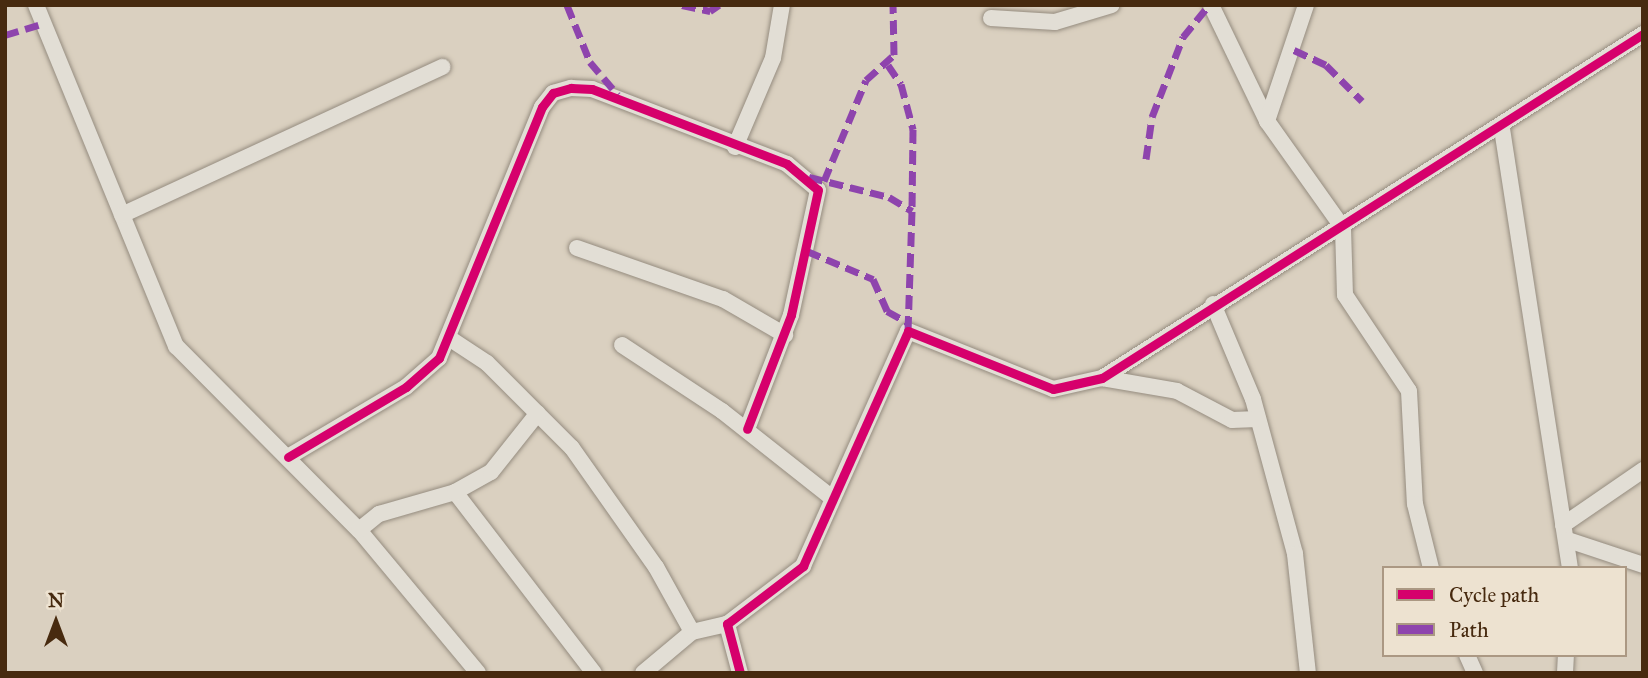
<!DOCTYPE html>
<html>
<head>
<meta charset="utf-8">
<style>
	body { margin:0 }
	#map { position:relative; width:1648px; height:678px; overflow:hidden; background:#dad0c0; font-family:"IM FELL Great Primer",serif }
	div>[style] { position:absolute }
	.roads { filter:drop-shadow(0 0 2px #958c7f) drop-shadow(0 0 2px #958c7f) }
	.minor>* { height:16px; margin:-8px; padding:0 8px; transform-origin:8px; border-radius:8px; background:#e2ded5 }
	.quiet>* { height:7px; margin-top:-3.5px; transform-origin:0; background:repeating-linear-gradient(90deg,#8e44ad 0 14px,transparent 0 21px) }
	.cycleway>* { height:9px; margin:-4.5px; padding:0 4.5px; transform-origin:4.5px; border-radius:4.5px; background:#d6006c }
	span { translate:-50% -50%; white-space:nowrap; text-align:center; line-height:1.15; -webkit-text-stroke:5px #ede2d0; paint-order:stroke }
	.frame { position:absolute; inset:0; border:7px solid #472a0f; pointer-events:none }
	.legend { position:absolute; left:1382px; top:566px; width:245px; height:91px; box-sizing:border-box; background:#ede2d0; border:2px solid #ab9883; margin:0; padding:9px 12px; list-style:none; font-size:21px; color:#472a0f }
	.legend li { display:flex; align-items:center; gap:14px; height:35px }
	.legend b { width:35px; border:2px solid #ab9883 }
	.north { position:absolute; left:21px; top:587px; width:70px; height:70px; -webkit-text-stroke:5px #ede2d0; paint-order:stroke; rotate:0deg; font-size:19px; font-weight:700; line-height:28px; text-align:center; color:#472a0f }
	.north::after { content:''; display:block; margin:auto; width:24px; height:32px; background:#472a0f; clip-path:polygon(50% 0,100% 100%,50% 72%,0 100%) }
</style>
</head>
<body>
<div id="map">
	<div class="roads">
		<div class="minor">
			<div style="left:36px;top:5px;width:369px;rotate:67.7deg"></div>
			<div style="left:176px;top:346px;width:260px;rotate:45.2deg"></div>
			<div style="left:359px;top:530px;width:186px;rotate:50.2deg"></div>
			<div style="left:1211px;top:5px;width:129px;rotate:64.2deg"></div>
			<div style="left:1267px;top:121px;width:131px;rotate:54.6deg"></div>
			<div style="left:1343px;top:228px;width:67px;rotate:88.3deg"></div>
			<div style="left:1345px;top:295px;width:115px;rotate:56.3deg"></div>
			<div style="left:1409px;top:391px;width:113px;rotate:87deg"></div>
			<div style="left:1415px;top:504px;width:66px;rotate:76deg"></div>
			<div style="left:991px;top:18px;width:64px;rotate:3.6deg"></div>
			<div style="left:1055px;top:22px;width:59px;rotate:-16.6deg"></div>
			<div style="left:1267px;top:121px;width:122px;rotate:-71.4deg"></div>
			<div style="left:1502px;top:129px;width:444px;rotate:81.2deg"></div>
			<div style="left:735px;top:147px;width:97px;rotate:-66.9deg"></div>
			<div style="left:773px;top:58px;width:54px;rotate:-80.4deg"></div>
			<div style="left:122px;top:215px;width:353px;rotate:-24.8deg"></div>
			<div style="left:577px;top:248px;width:155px;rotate:19.3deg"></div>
			<div style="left:723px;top:299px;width:72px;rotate:30.1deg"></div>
			<div style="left:1213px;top:304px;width:103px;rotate:67.2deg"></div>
			<div style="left:1253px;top:399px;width:161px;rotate:74.8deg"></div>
			<div style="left:1295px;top:554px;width:120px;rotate:83.8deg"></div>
			<div style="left:449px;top:338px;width:45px;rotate:33.3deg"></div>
			<div style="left:487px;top:363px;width:120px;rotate:45deg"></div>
			<div style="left:572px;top:448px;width:146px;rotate:54.8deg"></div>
			<div style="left:656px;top:567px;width:74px;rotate:61deg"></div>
			<div style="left:622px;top:345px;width:120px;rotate:33.4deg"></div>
			<div style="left:722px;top:411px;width:139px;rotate:38.3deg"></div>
			<div style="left:1102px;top:378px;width:76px;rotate:9.8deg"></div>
			<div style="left:1177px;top:391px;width:62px;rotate:27.8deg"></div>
			<div style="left:1232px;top:420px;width:26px;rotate:-2deg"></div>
			<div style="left:288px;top:457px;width:137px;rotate:-30.7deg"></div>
			<div style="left:406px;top:387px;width:44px;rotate:-41.3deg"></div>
			<div style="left:439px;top:358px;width:271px;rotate:-67.7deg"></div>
			<div style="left:542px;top:107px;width:18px;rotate:-52deg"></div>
			<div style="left:553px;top:93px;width:19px;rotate:-16deg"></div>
			<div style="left:571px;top:88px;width:21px;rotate:3deg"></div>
			<div style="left:592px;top:89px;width:209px;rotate:21deg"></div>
			<div style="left:787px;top:164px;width:40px;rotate:40deg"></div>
			<div style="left:818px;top:190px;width:128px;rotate:102.2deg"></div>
			<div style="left:791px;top:315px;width:122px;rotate:111.1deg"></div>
			<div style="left:455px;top:492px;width:228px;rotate:52.5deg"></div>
			<div style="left:1563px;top:525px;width:97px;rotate:-34.5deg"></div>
			<div style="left:359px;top:530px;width:26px;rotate:-39deg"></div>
			<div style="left:379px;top:514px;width:79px;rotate:-16.1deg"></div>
			<div style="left:455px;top:492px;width:41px;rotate:-29.1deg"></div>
			<div style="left:491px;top:472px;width:75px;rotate:-51.5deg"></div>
			<div style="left:1568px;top:540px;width:79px;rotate:18.4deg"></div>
			<div style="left:1467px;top:655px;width:20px;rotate:66deg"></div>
			<div style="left:643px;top:673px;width:64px;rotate:-39.9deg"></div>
			<div style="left:692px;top:632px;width:36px;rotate:-13deg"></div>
			<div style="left:740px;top:673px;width:51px;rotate:-104.9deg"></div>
			<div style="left:727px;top:624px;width:96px;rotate:-37.3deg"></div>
			<div style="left:803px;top:566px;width:257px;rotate:-65.9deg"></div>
			<div style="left:908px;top:331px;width:156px;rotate:21.8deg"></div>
			<div style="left:1053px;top:389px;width:50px;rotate:-12.7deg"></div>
			<div style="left:1102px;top:378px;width:641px;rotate:-32.45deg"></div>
			<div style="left:1565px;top:673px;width:18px;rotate:-87deg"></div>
		</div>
	</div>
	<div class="quiet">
		<div style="left:567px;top:5px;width:61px;rotate:68deg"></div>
		<div style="left:590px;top:62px;width:43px;rotate:49.7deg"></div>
		<div style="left:682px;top:5px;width:29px;rotate:12deg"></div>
		<div style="left:710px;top:11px;width:11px;rotate:-34deg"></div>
		<div style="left:5px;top:35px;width:42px;rotate:-16.7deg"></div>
		<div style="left:1294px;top:50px;width:35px;rotate:25deg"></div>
		<div style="left:1326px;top:65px;width:51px;rotate:45deg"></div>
		<div style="left:888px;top:65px;width:23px;rotate:56deg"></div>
		<div style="left:901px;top:84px;width:47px;rotate:75.1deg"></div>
		<div style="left:913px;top:129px;width:82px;rotate:90.7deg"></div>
		<div style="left:1146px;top:159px;width:42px;rotate:-81.9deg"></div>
		<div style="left:1152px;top:117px;width:86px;rotate:-68.8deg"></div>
		<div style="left:1183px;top:37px;width:41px;rotate:-50.9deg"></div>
		<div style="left:809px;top:177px;width:82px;rotate:14deg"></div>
		<div style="left:889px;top:197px;width:27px;rotate:31deg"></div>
		<div style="left:912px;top:211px;width:120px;rotate:91.9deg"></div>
		<div style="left:824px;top:181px;width:109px;rotate:-67.4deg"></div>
		<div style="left:866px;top:80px;width:38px;rotate:-42deg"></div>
		<div style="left:894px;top:55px;width:50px;rotate:-91.1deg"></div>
		<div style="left:807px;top:251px;width:72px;rotate:23deg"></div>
		<div style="left:873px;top:279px;width:35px;rotate:66deg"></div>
		<div style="left:887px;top:311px;width:25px;rotate:29deg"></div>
	</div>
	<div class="cycleway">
		<div style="left:288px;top:457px;width:137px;rotate:-30.7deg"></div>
		<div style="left:406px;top:387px;width:44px;rotate:-41.3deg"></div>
		<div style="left:439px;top:358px;width:271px;rotate:-67.7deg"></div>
		<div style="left:542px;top:107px;width:18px;rotate:-52deg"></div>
		<div style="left:553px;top:93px;width:19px;rotate:-16deg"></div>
		<div style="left:571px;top:88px;width:21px;rotate:3deg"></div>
		<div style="left:592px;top:89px;width:209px;rotate:21deg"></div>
		<div style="left:787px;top:164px;width:40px;rotate:40deg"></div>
		<div style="left:818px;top:190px;width:128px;rotate:102.2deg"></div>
		<div style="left:791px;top:315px;width:122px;rotate:111.1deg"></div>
		<div style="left:740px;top:673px;width:51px;rotate:-104.9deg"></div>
		<div style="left:727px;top:624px;width:96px;rotate:-37.3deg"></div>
		<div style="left:803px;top:566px;width:257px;rotate:-65.9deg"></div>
		<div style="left:908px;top:331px;width:156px;rotate:21.8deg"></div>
		<div style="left:1053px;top:389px;width:50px;rotate:-12.7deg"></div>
		<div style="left:1102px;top:378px;width:641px;rotate:-32.45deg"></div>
	</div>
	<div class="frame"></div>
	<ul class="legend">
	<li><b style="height:9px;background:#d6006c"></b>Cycle path</li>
	<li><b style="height:9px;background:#8e44ad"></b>Path</li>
	</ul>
	<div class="north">N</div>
</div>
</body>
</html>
